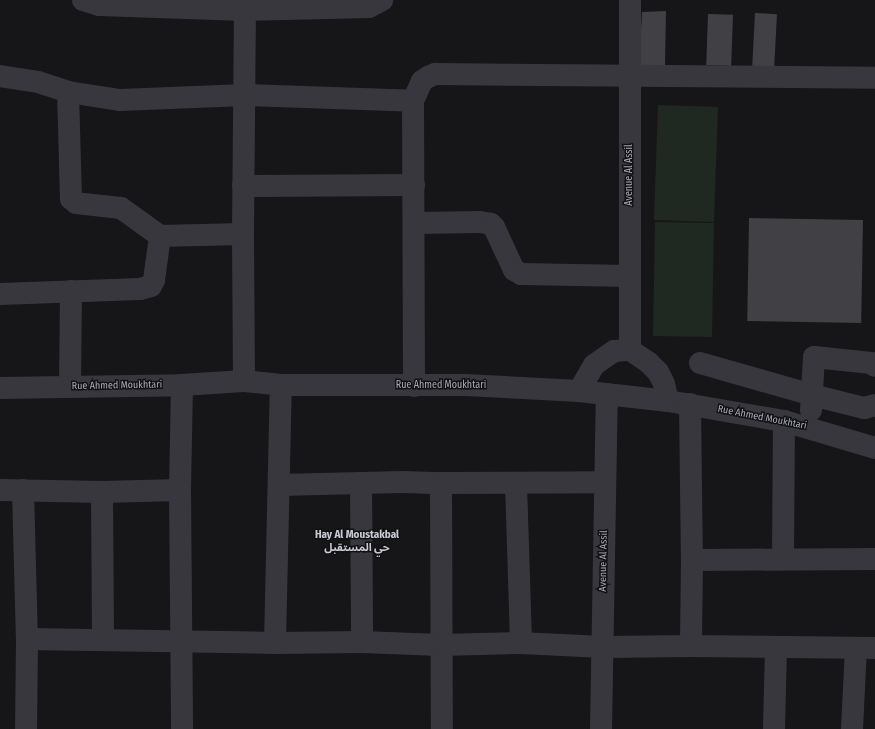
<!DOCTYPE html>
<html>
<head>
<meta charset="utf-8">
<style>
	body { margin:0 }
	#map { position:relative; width:875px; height:729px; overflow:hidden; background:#161618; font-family:"Fira Sans Condensed","Noto Sans Arabic",sans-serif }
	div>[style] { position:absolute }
	.green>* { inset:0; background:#202822; transform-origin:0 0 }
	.building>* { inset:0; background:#404045; transform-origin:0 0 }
	.minor>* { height:22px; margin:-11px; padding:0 11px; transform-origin:11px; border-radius:11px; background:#37373d }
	span { translate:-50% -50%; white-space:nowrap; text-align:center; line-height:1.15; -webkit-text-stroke:3px #111113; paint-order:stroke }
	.street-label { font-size:10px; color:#a9abb7 }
	.neighbourhood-label { font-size:11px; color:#c9cbd4; font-weight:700 }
</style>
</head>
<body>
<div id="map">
	<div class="green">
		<div style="left:658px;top:105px;width:60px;height:115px;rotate:2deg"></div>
		<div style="left:655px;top:222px;width:59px;height:114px;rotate:1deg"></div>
	</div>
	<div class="building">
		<div style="clip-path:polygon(666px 11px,665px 65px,639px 70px,642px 12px)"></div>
		<div style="left:755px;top:13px;width:22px;height:55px;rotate:3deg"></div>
		<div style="left:708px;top:14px;width:25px;height:51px;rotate:2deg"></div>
		<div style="left:863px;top:220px;width:103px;height:114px;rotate:91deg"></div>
	</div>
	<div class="minor">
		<div style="left:83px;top:0;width:17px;rotate:17deg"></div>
		<div style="left:99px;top:5px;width:146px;rotate:2deg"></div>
		<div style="left:245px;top:10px;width:124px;rotate:-1.4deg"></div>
		<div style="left:369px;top:7px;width:15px;rotate:-28deg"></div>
		<div style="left:0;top:76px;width:38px;rotate:9deg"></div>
		<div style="left:38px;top:82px;width:32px;rotate:18deg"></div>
		<div style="left:68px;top:92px;width:53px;rotate:8.7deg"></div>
		<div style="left:120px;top:100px;width:125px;rotate:-2.3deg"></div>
		<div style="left:245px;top:95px;width:168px;rotate:2deg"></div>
		<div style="left:243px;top:186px;width:171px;rotate:-0.3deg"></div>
		<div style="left:414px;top:223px;width:66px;rotate:-0.9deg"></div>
		<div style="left:480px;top:222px;width:11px;rotate:10deg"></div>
		<div style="left:491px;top:224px;width:4px;rotate:45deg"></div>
		<div style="left:494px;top:227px;width:47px;rotate:65.1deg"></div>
		<div style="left:514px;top:270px;width:8px;rotate:30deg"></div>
		<div style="left:521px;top:274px;width:109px;rotate:1.1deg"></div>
		<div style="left:160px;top:236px;width:83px;rotate:-1.4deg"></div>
		<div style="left:0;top:294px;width:140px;rotate:-2deg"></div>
		<div style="left:140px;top:289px;width:11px;rotate:-15deg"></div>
		<div style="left:151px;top:286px;width:7px;rotate:-63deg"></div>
		<div style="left:154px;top:280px;width:44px;rotate:-82.2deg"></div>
		<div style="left:160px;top:236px;width:48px;rotate:-144.3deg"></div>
		<div style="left:121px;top:208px;width:45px;rotate:-173.7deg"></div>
		<div style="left:76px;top:203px;width:6px;rotate:-141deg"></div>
		<div style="left:71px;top:199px;width:107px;rotate:-91.6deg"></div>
		<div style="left:630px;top:350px;width:350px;rotate:-90deg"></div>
		<div style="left:700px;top:363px;width:116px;rotate:15.9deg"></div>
		<div style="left:812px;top:395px;width:54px;rotate:14deg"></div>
		<div style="left:864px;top:408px;width:11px;rotate:-15deg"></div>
		<div style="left:244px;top:381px;width:147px;rotate:-90.4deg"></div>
		<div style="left:243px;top:234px;width:234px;rotate:-89.5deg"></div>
		<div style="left:182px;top:385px;width:105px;rotate:91.1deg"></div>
		<div style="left:180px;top:490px;width:239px;rotate:89.5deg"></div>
		<div style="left:414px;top:386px;width:285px;rotate:-90.2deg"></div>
		<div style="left:413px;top:101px;width:22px;rotate:-66deg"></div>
		<div style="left:422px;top:81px;width:7px;rotate:-34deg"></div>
		<div style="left:428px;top:77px;width:8px;rotate:-23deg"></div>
		<div style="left:435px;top:74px;width:440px;rotate:0.5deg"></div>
		<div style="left:70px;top:387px;width:96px;rotate:-89.4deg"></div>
		<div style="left:0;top:388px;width:182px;rotate:-0.9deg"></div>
		<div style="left:182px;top:385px;width:62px;rotate:-3.7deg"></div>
		<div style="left:244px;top:381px;width:37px;rotate:6deg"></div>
		<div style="left:281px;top:385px;width:184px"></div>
		<div style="left:465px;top:385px;width:114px;rotate:3deg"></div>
		<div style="left:579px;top:391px;width:90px;rotate:6.4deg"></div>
		<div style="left:668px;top:401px;width:118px;rotate:9.8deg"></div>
		<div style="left:784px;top:421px;width:95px;rotate:16.5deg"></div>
		<div style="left:579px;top:391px;width:30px;rotate:-60deg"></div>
		<div style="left:594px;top:365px;width:24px;rotate:-35deg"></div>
		<div style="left:614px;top:351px;width:16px;rotate:-4deg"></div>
		<div style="left:630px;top:350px;width:23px;rotate:34deg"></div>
		<div style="left:649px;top:363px;width:13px;rotate:45deg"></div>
		<div style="left:658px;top:372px;width:13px;rotate:63deg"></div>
		<div style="left:664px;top:384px;width:17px;rotate:77deg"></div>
		<div style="left:690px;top:404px;width:156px;rotate:89.3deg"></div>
		<div style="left:692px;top:560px;width:86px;rotate:90.7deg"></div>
		<div style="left:811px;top:410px;width:53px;rotate:-86.8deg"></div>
		<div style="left:814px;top:357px;width:58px;rotate:5.9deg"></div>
		<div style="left:872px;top:363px;width:4px;rotate:45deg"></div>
		<div style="left:361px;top:483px;width:159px;rotate:89.6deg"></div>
		<div style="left:441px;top:483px;width:246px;rotate:89.8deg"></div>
		<div style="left:516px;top:483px;width:160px;rotate:88.2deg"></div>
		<div style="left:279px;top:485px;width:124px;rotate:-1.4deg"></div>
		<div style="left:403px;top:482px;width:38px;rotate:2deg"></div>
		<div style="left:441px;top:483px;width:164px;rotate:-0.3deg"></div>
		<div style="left:0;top:490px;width:102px;rotate:1.1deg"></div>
		<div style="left:102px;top:492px;width:78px;rotate:-1.5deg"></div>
		<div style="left:23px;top:490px;width:149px;rotate:88.5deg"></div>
		<div style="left:27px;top:639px;width:90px;rotate:90.6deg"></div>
		<div style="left:102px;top:492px;width:148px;rotate:89.6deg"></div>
		<div style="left:783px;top:558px;width:137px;rotate:-89.6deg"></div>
		<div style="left:692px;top:560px;width:183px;rotate:-0.3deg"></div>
		<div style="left:27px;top:639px;width:248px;rotate:0.9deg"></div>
		<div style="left:275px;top:643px;width:87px;rotate:-0.7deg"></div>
		<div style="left:362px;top:642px;width:78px;rotate:2.2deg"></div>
		<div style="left:440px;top:645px;width:81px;rotate:-1.4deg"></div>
		<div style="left:521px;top:643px;width:82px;rotate:2.8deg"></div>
		<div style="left:603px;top:647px;width:88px;rotate:-0.7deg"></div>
		<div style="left:691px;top:646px;width:184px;rotate:0.6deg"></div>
		<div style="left:275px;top:643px;width:258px;rotate:-88.7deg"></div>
		<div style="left:601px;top:729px;width:335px;rotate:-89deg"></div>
		<div style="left:774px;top:729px;width:82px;rotate:-88.6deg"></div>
		<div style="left:852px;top:729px;width:81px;rotate:-87.2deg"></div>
	</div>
	<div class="street-label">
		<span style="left:630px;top:175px;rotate:-90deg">Avenue Al Assil</span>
		<span style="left:117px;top:386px;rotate:-1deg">Rue Ahmed Moukhtari</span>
		<span style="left:441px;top:386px">Rue Ahmed Moukhtari</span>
		<span style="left:762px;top:418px;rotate:11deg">Rue Ahmed Moukhtari</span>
		<span style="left:604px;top:561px;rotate:-89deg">Avenue Al Assil</span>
	</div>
	<div class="neighbourhood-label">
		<span style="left:357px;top:542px">Hay Al Moustakbal<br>حي المستقبل</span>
	</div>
</div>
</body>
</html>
